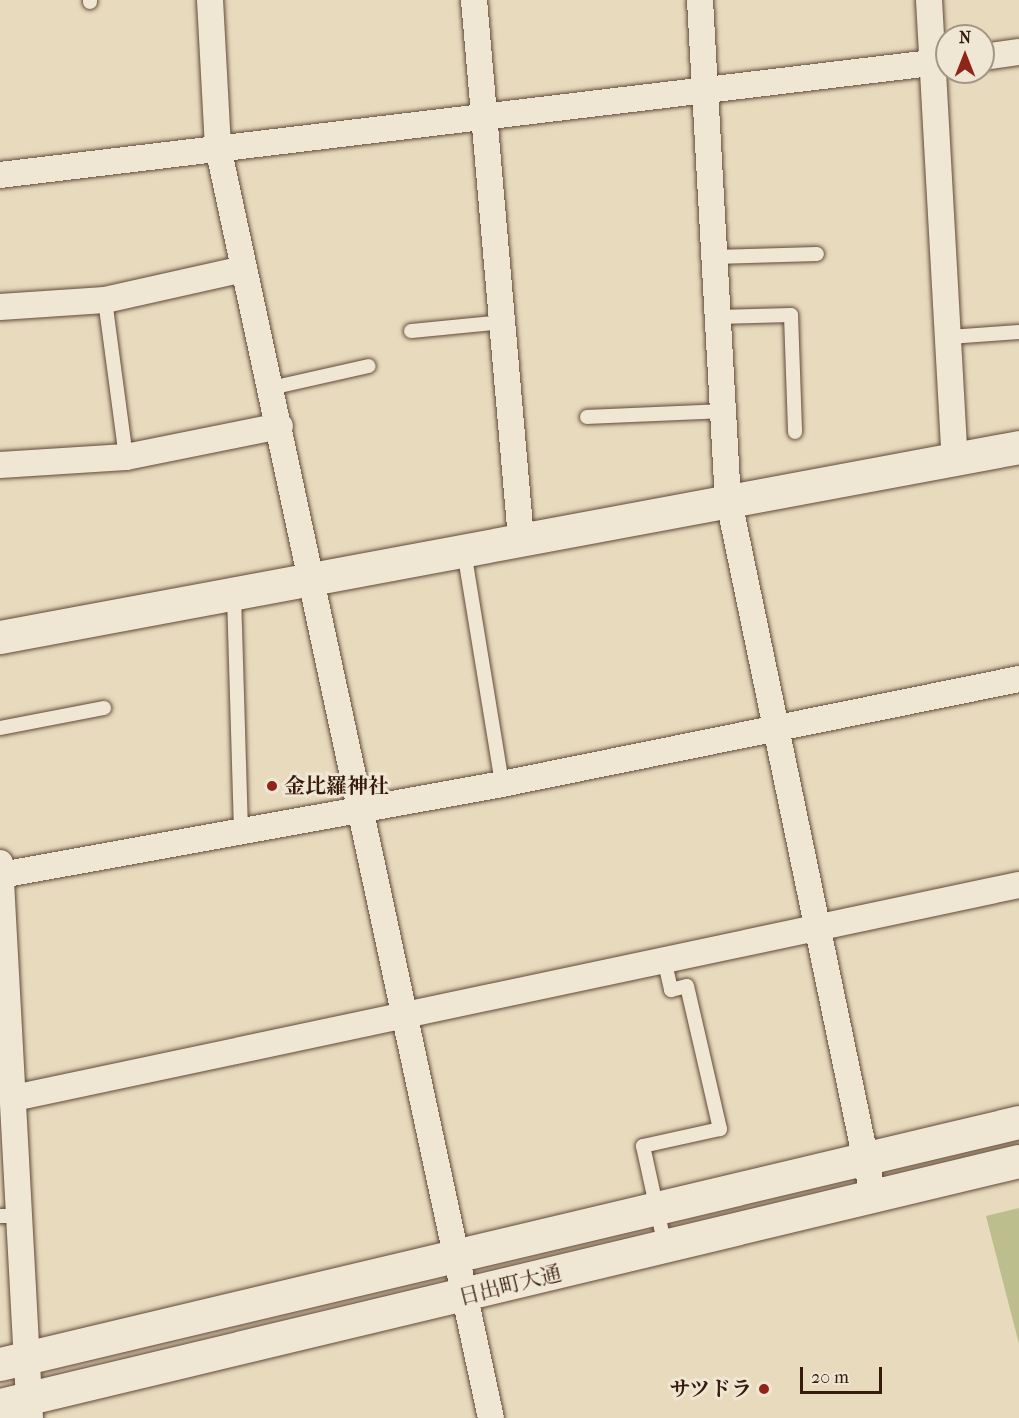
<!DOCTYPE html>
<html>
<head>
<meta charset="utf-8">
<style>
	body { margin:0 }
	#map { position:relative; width:1019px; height:1418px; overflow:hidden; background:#e7dabd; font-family:"IM FELL French Canon","Noto Serif JP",serif }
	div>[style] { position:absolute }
	.green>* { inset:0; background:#bcbe8d }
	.roads { filter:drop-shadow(0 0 2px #634a38) drop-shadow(0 0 2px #634a38) }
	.service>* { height:14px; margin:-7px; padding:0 7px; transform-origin:7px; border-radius:7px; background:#efe7d4 }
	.minor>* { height:26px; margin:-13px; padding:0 13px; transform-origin:13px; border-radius:13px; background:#efe7d4 }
	.tertiary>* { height:33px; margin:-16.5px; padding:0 16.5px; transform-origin:16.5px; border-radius:16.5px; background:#efe7d4 }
	.dots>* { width:16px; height:16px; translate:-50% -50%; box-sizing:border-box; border:3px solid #efe7d4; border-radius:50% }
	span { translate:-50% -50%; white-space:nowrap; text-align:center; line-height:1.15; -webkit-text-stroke:6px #efe7d4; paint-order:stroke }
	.poi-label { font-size:21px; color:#371a0b; font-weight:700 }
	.left { translate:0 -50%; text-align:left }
	.right { translate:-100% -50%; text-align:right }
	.street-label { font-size:21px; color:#371a0b }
	.north { position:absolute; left:935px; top:24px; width:60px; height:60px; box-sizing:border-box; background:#efe7d4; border:2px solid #a59584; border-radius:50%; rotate:0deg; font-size:16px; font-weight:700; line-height:24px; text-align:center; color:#371a0b }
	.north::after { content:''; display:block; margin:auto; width:21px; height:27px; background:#8f2418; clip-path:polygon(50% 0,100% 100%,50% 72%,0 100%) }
	.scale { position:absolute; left:800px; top:1367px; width:82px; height:27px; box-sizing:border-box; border:3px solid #371a0b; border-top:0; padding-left:8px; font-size:18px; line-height:21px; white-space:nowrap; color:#371a0b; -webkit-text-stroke:4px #efe7d4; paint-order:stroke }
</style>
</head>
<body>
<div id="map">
	<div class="green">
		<div style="clip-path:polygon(1019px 1208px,1019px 1344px,986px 1216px)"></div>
	</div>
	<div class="roads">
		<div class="service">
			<div style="left:90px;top:0;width:2px;rotate:90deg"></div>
			<div style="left:715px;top:257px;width:102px;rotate:-1.7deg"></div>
			<div style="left:105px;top:300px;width:158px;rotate:82.4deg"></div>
			<div style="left:718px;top:317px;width:73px;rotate:-1.6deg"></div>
			<div style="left:791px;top:315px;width:117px;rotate:88deg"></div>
			<div style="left:411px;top:331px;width:91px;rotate:-5.6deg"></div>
			<div style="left:949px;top:337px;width:70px;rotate:-4.1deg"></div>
			<div style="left:271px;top:388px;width:100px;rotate:-12.7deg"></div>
			<div style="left:587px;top:417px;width:137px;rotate:-2.5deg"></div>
			<div style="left:464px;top:551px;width:236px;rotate:80.7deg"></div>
			<div style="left:234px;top:595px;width:238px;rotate:88.3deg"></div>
			<div style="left:0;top:728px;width:106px;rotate:-10.9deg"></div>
			<div style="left:664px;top:959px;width:32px;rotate:77deg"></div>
			<div style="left:671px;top:990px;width:16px;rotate:-14deg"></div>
			<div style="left:687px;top:986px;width:147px;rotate:77deg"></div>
			<div style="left:720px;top:1129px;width:79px;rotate:167.6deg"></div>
			<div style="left:643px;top:1146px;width:102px;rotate:77.6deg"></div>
			<div style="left:0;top:1216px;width:21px"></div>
		</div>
		<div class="minor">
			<div style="left:210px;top:0;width:147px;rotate:86.9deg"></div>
			<div style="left:218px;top:147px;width:1300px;rotate:77.88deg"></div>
			<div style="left:474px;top:0;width:540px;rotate:85.01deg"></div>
			<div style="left:700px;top:0;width:498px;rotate:86.8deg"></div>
			<div style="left:728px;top:497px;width:713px;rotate:78.26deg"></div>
			<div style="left:929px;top:0;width:459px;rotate:86.8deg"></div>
			<div style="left:983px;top:57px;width:36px;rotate:-8deg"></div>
			<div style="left:0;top:175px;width:954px;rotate:-6.86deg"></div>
			<div style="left:0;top:307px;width:105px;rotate:-3.8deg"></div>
			<div style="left:105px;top:300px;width:142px;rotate:-12.6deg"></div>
			<div style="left:0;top:465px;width:126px;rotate:-3.6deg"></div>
			<div style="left:126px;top:457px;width:157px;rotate:-11.4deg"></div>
			<div style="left:0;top:863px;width:556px;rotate:86.91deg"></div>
			<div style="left:1px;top:875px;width:509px;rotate:-10.29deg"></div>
			<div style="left:502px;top:784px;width:528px;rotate:-11.48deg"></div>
			<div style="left:14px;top:1098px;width:1027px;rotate:-11.97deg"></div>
		</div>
		<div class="tertiary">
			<div style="left:0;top:637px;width:1037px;rotate:-10.56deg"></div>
			<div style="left:0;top:1364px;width:1047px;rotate:-13.36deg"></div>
			<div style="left:0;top:1405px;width:1048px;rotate:-13.47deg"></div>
		</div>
	</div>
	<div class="dots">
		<div style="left:272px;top:786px;background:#8f2418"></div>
		<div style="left:764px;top:1389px;background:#8f2418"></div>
	</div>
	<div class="poi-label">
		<span class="left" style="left:284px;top:786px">金比羅神社</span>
		<span class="right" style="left:752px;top:1389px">サツドラ</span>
	</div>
	<div class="street-label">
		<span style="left:510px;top:1285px;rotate:-14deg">日出町大通</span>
	</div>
	<div class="north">N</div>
	<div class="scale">20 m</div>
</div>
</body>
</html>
